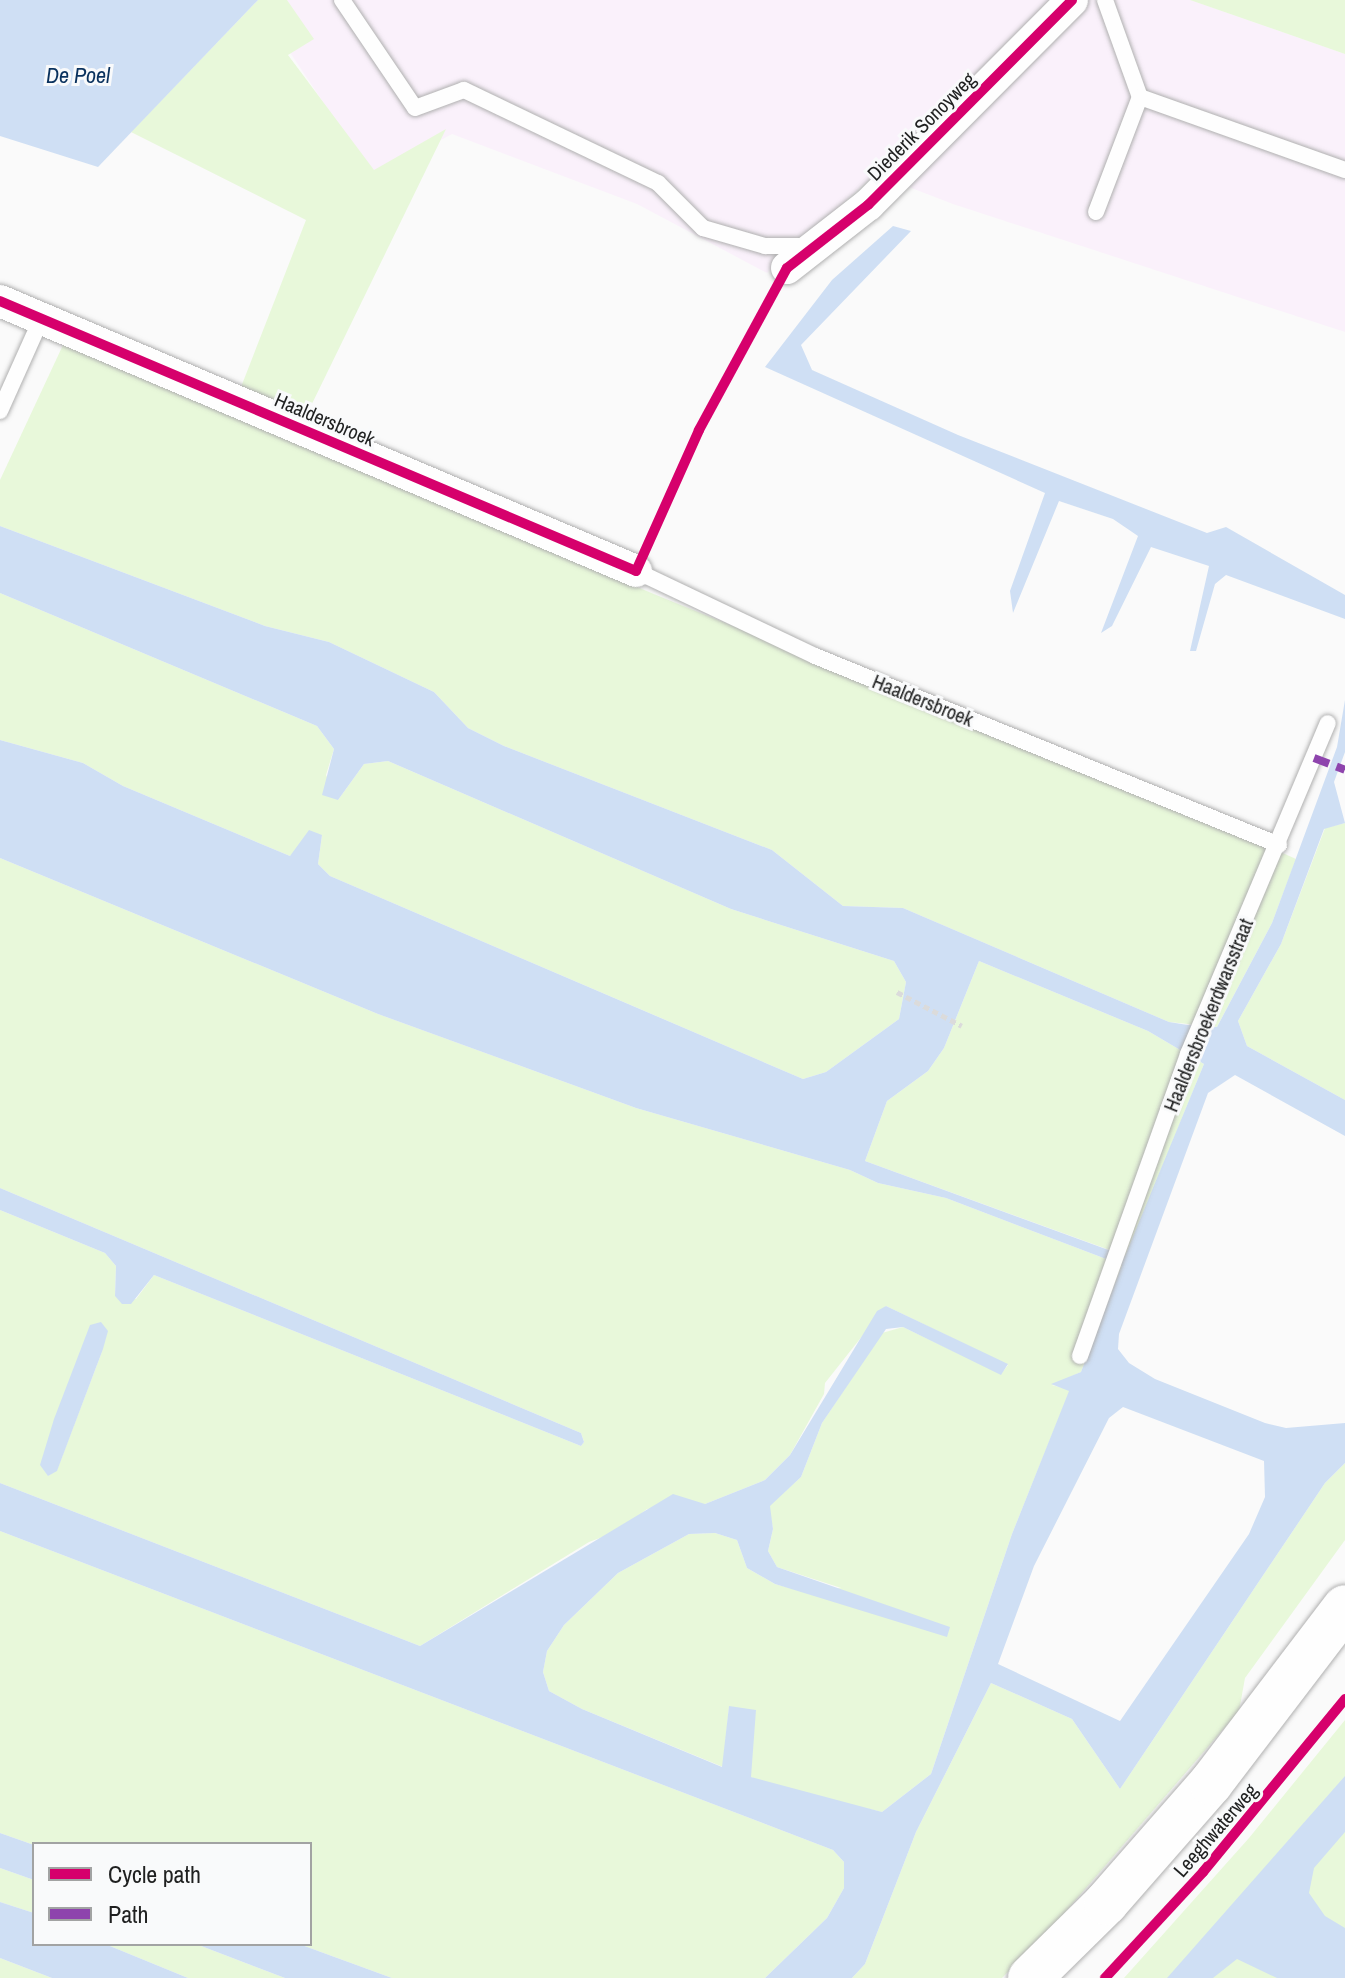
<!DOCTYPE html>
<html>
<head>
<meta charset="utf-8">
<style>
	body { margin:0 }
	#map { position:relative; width:1345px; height:1978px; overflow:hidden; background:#fafafa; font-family:"Archivo Narrow",sans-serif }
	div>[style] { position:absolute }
	.industrial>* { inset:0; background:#faf1fb }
	.green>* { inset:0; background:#e8f8da }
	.water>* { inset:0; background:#cfdff4 }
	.path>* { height:5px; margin-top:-2.5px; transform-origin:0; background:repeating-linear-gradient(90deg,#dbdbdb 0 6px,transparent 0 10px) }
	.roads { filter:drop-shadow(0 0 2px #b0b0b0) drop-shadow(0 0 2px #b0b0b0) }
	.lane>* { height:16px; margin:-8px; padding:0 8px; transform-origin:8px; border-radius:8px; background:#fefefe }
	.street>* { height:32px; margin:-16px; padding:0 16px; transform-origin:16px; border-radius:16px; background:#fefefe }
	.secondary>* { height:44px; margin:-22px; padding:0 22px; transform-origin:22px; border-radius:22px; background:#fefefe }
	.quiet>* { height:8px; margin-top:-4px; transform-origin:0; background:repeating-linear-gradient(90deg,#8e44ad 0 16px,transparent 0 24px) }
	.cycleway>* { height:10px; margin:-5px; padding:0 5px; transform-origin:5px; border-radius:5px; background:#d6006c }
	span { translate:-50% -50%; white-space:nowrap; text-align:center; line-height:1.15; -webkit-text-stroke:6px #f9fafb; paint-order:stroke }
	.street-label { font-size:20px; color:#1f2020 }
	.water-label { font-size:22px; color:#0a325e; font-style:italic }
	.legend { position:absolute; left:32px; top:1842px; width:280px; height:104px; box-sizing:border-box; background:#f9fafb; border:2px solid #a2a3a3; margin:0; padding:10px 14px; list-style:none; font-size:24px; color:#1f2020 }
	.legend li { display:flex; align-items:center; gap:16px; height:40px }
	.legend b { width:40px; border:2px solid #a2a3a3 }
</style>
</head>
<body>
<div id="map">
	<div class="industrial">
		<div style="clip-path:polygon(255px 0,1190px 0,1345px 54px,1345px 332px,953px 204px,875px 174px,767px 273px,637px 204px,452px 134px,373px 177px)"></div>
	</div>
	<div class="green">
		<div style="clip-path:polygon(258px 0,287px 0,314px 39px,288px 55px,374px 170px,446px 129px,307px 414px,241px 387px,306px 220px,131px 132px)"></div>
		<div style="clip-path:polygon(1190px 0,1345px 0,1345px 54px)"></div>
		<div style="clip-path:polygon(63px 345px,661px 597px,1173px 803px,1296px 859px,1272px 923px,1217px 1027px,1169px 1022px,903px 908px,843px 906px,772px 850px,504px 746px,468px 728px,434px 692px,329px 642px,265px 626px,0 526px,0 480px)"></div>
		<div style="clip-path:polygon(0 593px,317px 726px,334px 749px,326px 775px,338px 800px,364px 764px,388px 761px,731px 909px,894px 961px,906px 982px,899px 1019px,826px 1072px,803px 1079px,330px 876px,318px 864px,322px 835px,290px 856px,123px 786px,83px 763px,0 740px)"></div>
		<div style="clip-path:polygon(1345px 823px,1345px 1100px,1247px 1046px,1238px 1021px,1281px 944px,1325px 828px)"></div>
		<div style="clip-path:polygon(evenodd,0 858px,378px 1014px,636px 1108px,850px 1170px,878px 1183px,946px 1198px,1122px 1265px,1081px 1372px,1052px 1385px,1070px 1390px,1012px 1534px,931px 1774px,882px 1812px,778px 1788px,751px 1777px,729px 1707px,723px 1767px,582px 1709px,549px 1691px,543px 1672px,547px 1651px,564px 1625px,618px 1573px,689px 1534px,715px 1533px,737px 1540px,747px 1568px,775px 1584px,800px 1591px,841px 1588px,777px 1567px,768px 1551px,773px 1529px,769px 1506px,801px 1477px,822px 1423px,882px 1333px,903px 1327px,1001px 1374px,1008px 1365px,886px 1306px,825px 1383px,824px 1394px,790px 1455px,765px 1480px,705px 1504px,647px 1509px,619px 1531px,589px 1542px,420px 1646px,0 1483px,0 1210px,105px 1253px,116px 1266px,115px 1296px,136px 1299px,154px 1275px,581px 1446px,584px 1442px,581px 1433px,0 1188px,0 858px,103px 1349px,57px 1470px,48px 1476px,103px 1349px)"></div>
		<div style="clip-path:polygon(979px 961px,1148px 1031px,1204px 1064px,1126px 1256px,865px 1161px,887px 1101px,928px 1071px,944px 1048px)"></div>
		<div style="clip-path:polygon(1345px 1463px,1345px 1540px,1245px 1678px,1239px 1711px,1061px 1917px,1002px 1978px,852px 1978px,865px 1964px,916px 1832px,991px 1683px,1072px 1719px,1120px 1789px,1325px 1483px)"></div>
		<div style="clip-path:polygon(0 1531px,833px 1850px,844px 1862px,844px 1888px,827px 1918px,765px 1978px,392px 1978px,299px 1944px,310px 1944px,310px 1844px,34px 1845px,0 1833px)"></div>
		<div style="clip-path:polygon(1345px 1720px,1345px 1978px,1124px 1978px,1249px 1838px)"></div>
		<div style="clip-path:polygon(0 1868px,34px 1880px,34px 1913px,0 1902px)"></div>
		<div style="clip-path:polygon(105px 1944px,196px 1944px,285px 1978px,188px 1978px)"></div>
		<div style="clip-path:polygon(0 1958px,52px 1978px,0 1978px)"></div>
	</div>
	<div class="water">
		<div style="clip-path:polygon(0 0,258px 0,98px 167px,0 136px)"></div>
		<div style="clip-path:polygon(893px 226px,911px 231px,801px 345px,812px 370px,958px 435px,1207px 533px,1226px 527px,1345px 595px,1345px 619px,1226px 575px,1215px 584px,1196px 651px,1190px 651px,1209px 566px,1151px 547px,1112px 626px,1101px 633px,1138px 536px,1113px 519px,1059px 501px,1013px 613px,1010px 591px,1045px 493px,765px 367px,832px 280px)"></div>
		<div style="clip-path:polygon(evenodd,0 526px,265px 626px,329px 642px,434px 692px,468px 728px,504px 746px,772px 850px,843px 906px,903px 908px,1169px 1022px,1188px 1025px,1217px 1027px,1272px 923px,1337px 747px,1345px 700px,1345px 752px,1334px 782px,1345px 823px,1324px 829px,1281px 944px,1238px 1021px,1247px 1046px,1345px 1100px,1345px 1136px,1235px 1075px,1208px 1093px,1119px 1334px,1118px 1349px,1129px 1363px,1155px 1379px,1265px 1423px,1286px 1428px,1345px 1423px,1345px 1463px,1325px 1483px,1120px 1789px,1072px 1719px,991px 1683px,916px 1832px,865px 1964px,852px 1978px,765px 1978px,827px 1918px,844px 1888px,844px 1862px,833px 1850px,0 1531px,0 1483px,420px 1646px,673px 1494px,705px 1504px,765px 1480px,790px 1455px,877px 1311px,886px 1306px,1008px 1364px,1001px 1375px,903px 1327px,886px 1329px,822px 1423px,801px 1477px,770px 1506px,773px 1529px,768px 1551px,777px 1567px,950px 1627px,947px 1637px,775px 1584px,747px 1568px,737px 1540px,715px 1533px,689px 1534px,618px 1573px,564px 1625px,547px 1651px,543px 1672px,549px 1691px,582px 1709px,722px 1767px,729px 1706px,756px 1710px,751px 1777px,882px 1812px,931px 1774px,1012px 1534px,1069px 1391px,1051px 1384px,1081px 1372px,1122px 1265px,946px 1198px,878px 1183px,850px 1170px,636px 1108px,378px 1014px,0 858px,0 740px,83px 763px,123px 786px,290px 856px,309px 830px,322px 835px,318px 864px,330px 876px,803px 1079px,826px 1072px,899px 1019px,906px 982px,894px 961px,731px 909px,388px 761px,364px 764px,338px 800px,322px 795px,334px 749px,317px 726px,0 593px,0 526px,979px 961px,1148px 1031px,1204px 1064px,1125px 1256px,865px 1161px,887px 1101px,928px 1071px,944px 1048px,979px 961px,0 526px,1123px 1407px,1264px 1461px,1265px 1497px,1249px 1534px,1120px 1721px,998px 1664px,1034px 1566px,1109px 1418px,1123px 1407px)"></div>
		<div style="clip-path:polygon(0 1188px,581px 1433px,584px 1442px,581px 1446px,154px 1275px,131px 1304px,122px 1304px,115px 1296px,116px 1266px,105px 1253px,0 1210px)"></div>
		<div style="clip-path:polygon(101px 1322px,108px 1331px,103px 1349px,57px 1471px,48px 1476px,40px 1465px,54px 1419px,90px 1325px)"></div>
		<div style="clip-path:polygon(1345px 1776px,1345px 1832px,1314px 1868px,1309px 1893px,1325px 1916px,1345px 1928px,1345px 1978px,1277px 1978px,1237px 1959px,1213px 1978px,1167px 1978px)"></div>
		<div style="clip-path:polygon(0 1833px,34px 1845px,34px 1880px,0 1868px)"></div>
		<div style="clip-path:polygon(0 1902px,34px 1913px,34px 1944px,105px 1944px,188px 1978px,52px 1978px,0 1958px)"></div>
		<div style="clip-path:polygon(196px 1944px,299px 1944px,392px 1978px,285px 1978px)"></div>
	</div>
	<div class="path">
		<div style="left:897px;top:992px;width:73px;rotate:27.6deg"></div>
	</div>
	<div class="roads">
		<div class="lane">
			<div style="left:342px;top:0;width:130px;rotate:55.9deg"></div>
			<div style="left:415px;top:108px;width:52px;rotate:-20.2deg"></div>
			<div style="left:464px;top:90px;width:215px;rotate:25.6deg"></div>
			<div style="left:658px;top:183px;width:64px;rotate:45deg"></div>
			<div style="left:703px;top:228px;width:65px;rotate:16.2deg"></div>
			<div style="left:765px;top:246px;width:44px"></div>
			<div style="left:1105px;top:0;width:103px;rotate:70.2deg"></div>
			<div style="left:1140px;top:97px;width:218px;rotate:19.6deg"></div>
			<div style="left:1096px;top:212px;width:123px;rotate:-69.1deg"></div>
			<div style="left:0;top:411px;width:103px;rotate:-65.9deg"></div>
			<div style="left:636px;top:571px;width:198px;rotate:25.4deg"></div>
			<div style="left:815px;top:656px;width:501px;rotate:22.16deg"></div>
			<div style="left:1080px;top:1356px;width:321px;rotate:-70.3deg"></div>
			<div style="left:1188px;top:1054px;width:359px;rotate:-67.1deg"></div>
		</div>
		<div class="street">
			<div style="left:787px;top:268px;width:103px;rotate:-37.9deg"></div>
			<div style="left:868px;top:205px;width:289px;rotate:-45.1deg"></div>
			<div style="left:0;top:301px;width:691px;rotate:23deg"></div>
		</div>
		<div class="secondary">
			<div style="left:1030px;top:1978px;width:107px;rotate:-44.6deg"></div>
			<div style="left:1106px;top:1903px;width:159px;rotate:-48.8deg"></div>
			<div style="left:1211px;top:1783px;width:221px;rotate:-52.7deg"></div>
		</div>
	</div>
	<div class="quiet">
		<div style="left:1314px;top:758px;width:33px;rotate:21deg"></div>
	</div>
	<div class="cycleway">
		<div style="left:0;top:301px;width:691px;rotate:23deg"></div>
		<div style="left:636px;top:571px;width:154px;rotate:-65.9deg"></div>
		<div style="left:699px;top:430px;width:184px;rotate:-61.5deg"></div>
		<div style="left:787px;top:268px;width:103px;rotate:-37.9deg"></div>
		<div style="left:868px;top:205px;width:289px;rotate:-45.1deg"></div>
		<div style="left:1105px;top:1978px;width:144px;rotate:-47.2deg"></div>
		<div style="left:1203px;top:1872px;width:224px;rotate:-50.6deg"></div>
	</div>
	<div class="street-label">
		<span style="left:921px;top:126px;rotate:-45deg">Diederik Sonoyweg</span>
		<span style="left:325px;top:419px;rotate:23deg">Haaldersbroek</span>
		<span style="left:923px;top:700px;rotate:22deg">Haaldersbroek</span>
		<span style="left:1208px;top:1015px;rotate:-68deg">Haaldersbroekerdwarsstraat</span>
		<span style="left:1215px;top:1830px;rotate:-49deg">Leeghwaterweg</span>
	</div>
	<div class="water-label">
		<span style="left:78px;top:76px">De Poel</span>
	</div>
	<ul class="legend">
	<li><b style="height:10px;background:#d6006c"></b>Cycle path</li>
	<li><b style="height:10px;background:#8e44ad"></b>Path</li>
	</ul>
</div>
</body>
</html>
